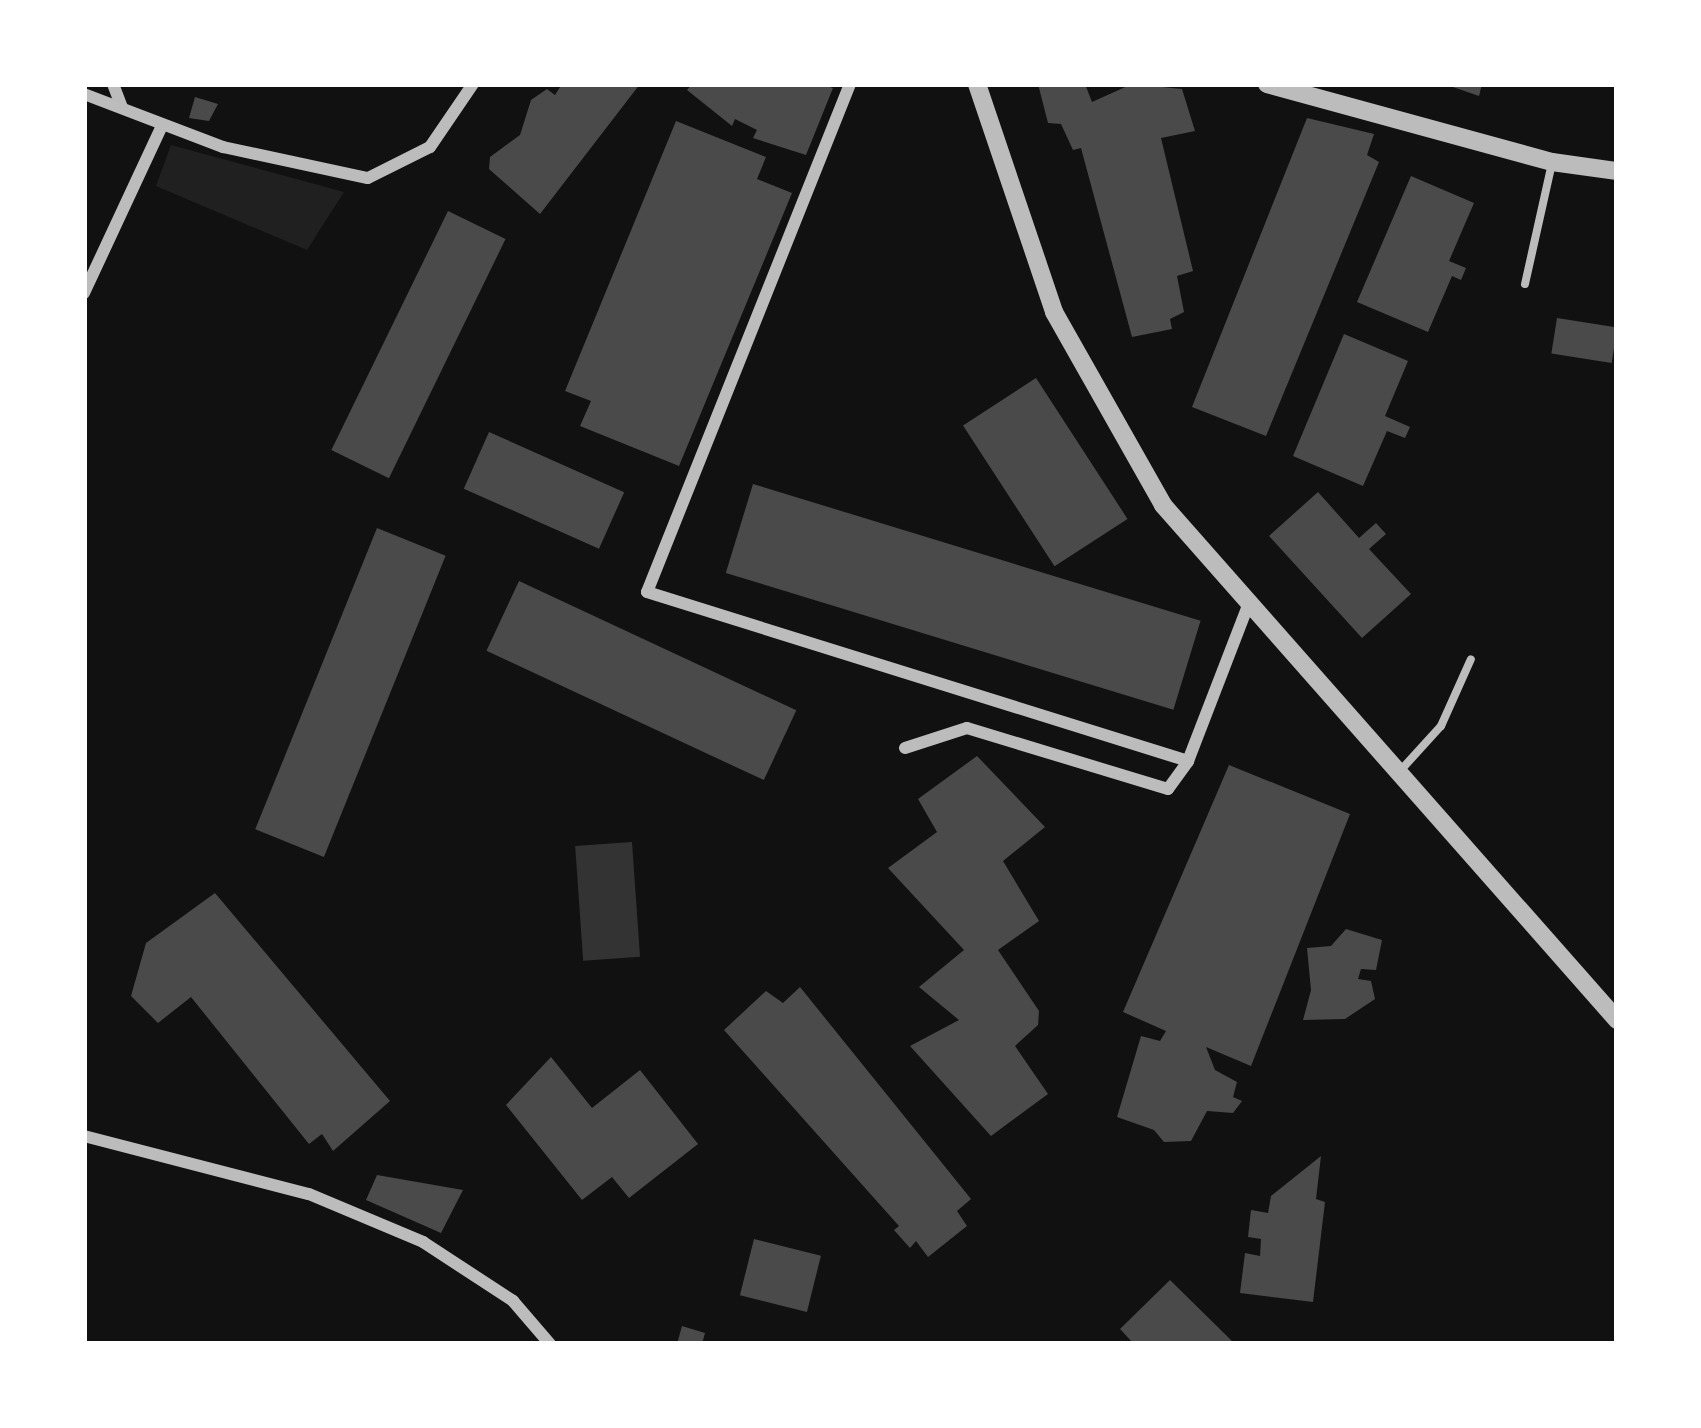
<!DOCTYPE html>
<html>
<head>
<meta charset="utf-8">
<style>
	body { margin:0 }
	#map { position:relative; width:1701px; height:1428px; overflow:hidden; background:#111; font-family:Mulish,sans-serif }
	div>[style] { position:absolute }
	.green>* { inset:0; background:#202020 }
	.water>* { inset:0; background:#333; transform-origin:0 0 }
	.building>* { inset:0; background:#4a4a4a; transform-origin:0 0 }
	.service>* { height:8px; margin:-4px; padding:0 4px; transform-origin:4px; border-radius:4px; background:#bcbcbc }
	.minor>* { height:12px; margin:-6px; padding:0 6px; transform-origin:6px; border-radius:6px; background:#bcbcbc }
	.tertiary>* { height:18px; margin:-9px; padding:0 9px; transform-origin:9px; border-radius:9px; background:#bcbcbc }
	span { translate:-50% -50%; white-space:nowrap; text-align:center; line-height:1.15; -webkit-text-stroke:9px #fff; paint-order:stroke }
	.frame { position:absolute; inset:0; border:87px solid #fff; pointer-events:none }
</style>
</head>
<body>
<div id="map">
	<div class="green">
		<div style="clip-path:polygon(171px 145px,344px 192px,307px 250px,156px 186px)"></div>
	</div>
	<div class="water">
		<div style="left:632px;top:842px;width:115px;height:57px;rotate:86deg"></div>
	</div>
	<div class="building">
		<div style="clip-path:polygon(562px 84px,640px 84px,540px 214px,489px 169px,490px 157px,520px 135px,531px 100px,547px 89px,555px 95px)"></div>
		<div style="clip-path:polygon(692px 84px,821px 84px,833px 88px,806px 155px,753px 138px,757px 130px,735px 119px,732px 126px,687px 90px)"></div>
		<div style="clip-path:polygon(1038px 84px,1085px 84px,1092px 102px,1132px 84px,1182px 89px,1195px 131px,1161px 138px,1193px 271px,1177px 276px,1184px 312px,1170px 319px,1172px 329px,1132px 337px,1081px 148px,1073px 150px,1061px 124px,1048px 123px)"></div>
		<div style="clip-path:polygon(1444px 84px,1482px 84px,1479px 96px)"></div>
		<div style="clip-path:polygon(195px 97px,218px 104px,209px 121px,189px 118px)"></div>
		<div style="clip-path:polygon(1307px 118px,1374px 134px,1367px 155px,1379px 162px,1266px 436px,1192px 407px)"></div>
		<div style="clip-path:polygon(676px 121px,766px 157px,757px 179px,792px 193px,679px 466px,580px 426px,591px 401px,565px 391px)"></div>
		<div style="clip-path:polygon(1411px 176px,1474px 203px,1449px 261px,1466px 268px,1461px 280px,1452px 276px,1428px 332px,1357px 302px)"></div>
		<div style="left:448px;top:211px;width:64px;height:266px;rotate:26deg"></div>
		<div style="left:1557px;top:318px;width:61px;height:36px;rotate:9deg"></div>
		<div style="clip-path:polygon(1344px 334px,1408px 361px,1385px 416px,1410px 427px,1405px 438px,1387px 431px,1363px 486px,1293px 456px)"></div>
		<div style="left:1036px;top:378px;width:168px;height:87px;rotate:57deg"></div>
		<div style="left:489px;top:432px;width:148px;height:62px;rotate:24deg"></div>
		<div style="left:753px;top:484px;width:468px;height:93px;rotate:17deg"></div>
		<div style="clip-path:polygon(1318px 492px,1359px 538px,1376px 523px,1386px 534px,1369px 549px,1411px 594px,1362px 638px,1269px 536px)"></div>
		<div style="left:377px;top:528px;width:74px;height:325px;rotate:22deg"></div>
		<div style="left:519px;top:581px;width:306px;height:77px;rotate:25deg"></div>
		<div style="clip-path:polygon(977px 756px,1045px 827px,1003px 861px,1039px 921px,998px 950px,1039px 1011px,1038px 1025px,1015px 1046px,1048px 1094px,991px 1136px,910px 1046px,959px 1020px,919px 987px,964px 950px,888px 868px,937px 832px,918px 799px)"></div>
		<div style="clip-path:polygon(1229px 765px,1350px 814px,1251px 1066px,1206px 1047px,1215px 1070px,1237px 1082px,1233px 1097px,1242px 1101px,1233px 1113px,1207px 1111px,1191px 1141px,1164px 1142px,1154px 1130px,1117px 1117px,1141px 1036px,1160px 1041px,1166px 1031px,1123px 1012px)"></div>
		<div style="clip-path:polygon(215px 893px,390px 1101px,333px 1151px,322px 1134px,309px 1144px,191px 997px,158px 1023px,131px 996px,146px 943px)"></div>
		<div style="clip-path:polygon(1346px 929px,1382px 940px,1376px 970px,1361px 969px,1358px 979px,1371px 981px,1375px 999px,1345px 1019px,1303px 1020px,1311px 990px,1307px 948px,1331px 946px)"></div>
		<div style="clip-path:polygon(800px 987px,971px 1199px,957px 1211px,967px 1226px,928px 1257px,916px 1241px,910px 1248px,894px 1230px,899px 1226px,724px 1030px,766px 991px,783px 1003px)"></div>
		<div style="clip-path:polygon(551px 1057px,592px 1108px,640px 1070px,698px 1144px,629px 1198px,612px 1177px,582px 1200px,506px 1105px)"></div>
		<div style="clip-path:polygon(1321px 1156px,1316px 1199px,1325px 1202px,1313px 1302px,1240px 1293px,1245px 1253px,1260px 1256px,1261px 1239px,1248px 1237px,1251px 1210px,1268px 1213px,1271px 1196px)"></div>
		<div style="clip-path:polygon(377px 1175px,463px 1190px,441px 1233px,366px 1200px)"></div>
		<div style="left:754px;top:1239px;width:69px;height:58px;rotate:14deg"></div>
		<div style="clip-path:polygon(1170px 1280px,1235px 1344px,1134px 1344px,1120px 1329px)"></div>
		<div style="clip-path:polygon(682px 1326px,705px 1333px,702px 1344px,677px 1344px)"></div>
	</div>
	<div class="service">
		<div style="left:1525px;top:284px;width:124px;rotate:-77.4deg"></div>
		<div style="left:1400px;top:771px;width:61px;rotate:-47.7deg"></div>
		<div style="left:1441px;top:726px;width:73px;rotate:-65.9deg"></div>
	</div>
	<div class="minor">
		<div style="left:113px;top:84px;width:25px;rotate:69deg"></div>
		<div style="left:850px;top:84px;width:547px;rotate:111.78deg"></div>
		<div style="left:647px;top:592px;width:567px;rotate:17.35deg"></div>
		<div style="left:84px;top:94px;width:149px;rotate:20.9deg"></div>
		<div style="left:223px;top:147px;width:148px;rotate:12.1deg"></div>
		<div style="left:368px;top:178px;width:69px;rotate:-26.6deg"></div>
		<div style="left:430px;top:147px;width:76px;rotate:-55.7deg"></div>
		<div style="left:84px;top:293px;width:182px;rotate:-65deg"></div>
		<div style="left:905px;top:748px;width:65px;rotate:-17.9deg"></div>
		<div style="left:967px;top:728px;width:210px;rotate:16.9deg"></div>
		<div style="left:1168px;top:789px;width:34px;rotate:-54deg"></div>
		<div style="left:1188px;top:761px;width:169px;rotate:-68.9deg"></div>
		<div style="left:84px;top:1136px;width:232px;rotate:14.5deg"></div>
		<div style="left:309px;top:1194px;width:124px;rotate:22.8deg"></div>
		<div style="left:423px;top:1242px;width:108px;rotate:33.2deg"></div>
		<div style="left:513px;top:1301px;width:57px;rotate:49.3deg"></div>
	</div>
	<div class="tertiary">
		<div style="left:977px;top:84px;width:241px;rotate:71.3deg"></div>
		<div style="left:1054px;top:312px;width:222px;rotate:60.5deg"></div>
		<div style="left:1163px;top:505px;width:687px;rotate:48.6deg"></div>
		<div style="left:1267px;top:84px;width:295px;rotate:15.3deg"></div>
		<div style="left:1552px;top:162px;width:66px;rotate:7.9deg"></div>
	</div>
	<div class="frame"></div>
</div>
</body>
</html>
